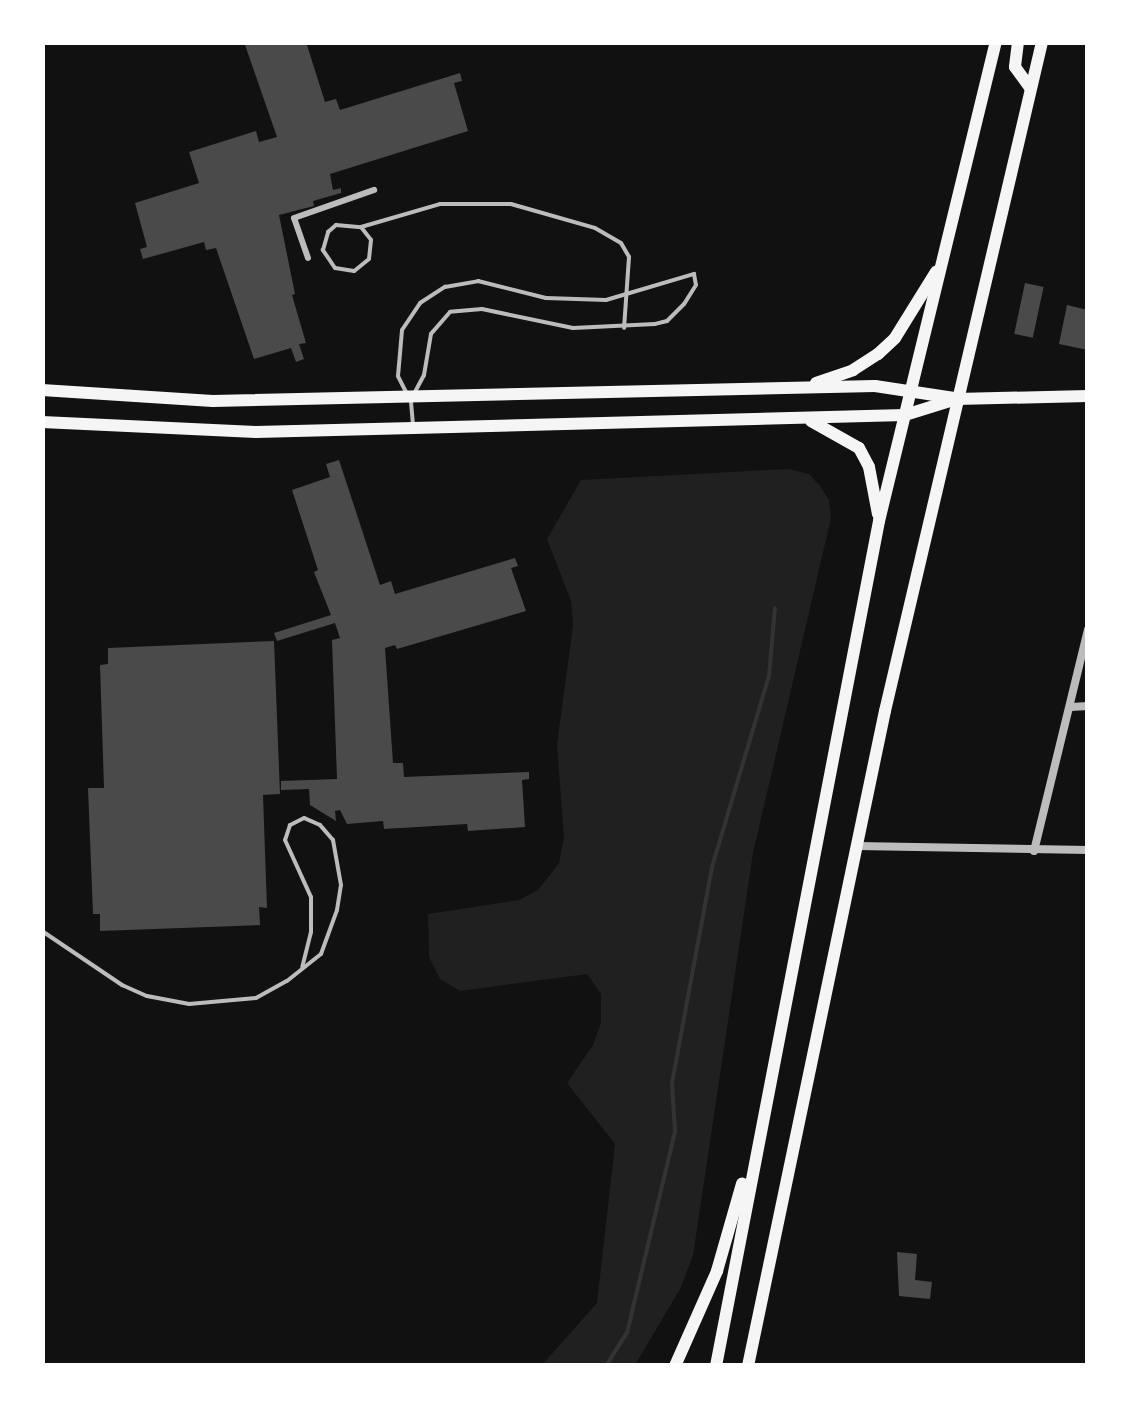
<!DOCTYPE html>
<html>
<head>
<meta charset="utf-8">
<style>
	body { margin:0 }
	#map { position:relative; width:1130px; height:1408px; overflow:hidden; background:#111; font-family:"Fira Sans",sans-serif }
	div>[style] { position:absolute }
	.green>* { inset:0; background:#202020 }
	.stream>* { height:4px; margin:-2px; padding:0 2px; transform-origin:2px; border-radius:2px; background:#333 }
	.building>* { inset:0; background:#4a4a4a; transform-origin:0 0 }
	.service>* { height:4px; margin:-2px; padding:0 2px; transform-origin:2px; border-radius:2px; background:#bcbcbc }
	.pedestrian>* { height:6px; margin:-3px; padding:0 3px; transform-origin:3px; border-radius:3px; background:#bcbcbc }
	.minor>* { height:8px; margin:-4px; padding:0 4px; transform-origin:4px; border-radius:4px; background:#bcbcbc }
	.primary>* { height:12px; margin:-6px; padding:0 6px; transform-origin:6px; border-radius:6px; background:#f5f5f5 }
	.trunk>* { height:12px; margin:-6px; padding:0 6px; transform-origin:6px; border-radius:6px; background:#f5f5f5 }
	span { translate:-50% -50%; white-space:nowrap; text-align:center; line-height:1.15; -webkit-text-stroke:10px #fff; paint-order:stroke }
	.frame { position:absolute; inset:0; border:45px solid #fff; pointer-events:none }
</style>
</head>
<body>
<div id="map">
	<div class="green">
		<div style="clip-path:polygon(788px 469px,809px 474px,820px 486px,829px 500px,831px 518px,753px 853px,693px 1256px,680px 1289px,635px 1365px,542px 1365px,597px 1303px,615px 1144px,567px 1083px,593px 1045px,601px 1023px,601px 994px,587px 974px,460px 991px,440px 979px,429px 957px,428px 914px,519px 900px,538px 890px,559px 863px,564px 838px,557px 744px,573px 626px,571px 601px,547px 539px,581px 480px)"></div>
	</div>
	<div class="stream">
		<div style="left:606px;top:1366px;width:39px;rotate:-58deg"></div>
		<div style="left:627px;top:1333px;width:208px;rotate:-76.6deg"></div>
		<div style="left:675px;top:1131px;width:48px;rotate:-93.6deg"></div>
		<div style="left:672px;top:1083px;width:220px;rotate:-79.5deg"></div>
		<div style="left:712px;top:867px;width:199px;rotate:-73.4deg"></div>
		<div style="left:769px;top:676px;width:68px;rotate:-85deg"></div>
	</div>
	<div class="building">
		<div style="clip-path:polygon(244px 42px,306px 42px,325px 102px,336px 99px,340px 110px,460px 73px,462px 81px,454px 83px,468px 131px,330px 174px,333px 190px,341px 188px,341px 193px,313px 201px,314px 206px,279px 215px,295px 294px,292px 295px,306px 343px,299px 344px,304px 359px,296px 362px,291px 348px,254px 359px,216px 248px,206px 250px,204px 242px,143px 259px,140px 249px,147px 247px,135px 203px,199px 183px,189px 152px,256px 131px,259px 142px,277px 137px)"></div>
		<div style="left:1025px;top:283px;width:19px;height:52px;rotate:12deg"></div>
		<div style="clip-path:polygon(1067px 305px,1088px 310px,1088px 350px,1059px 344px)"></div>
		<div style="clip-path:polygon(339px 460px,380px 585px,391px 581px,395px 594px,515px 558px,518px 566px,511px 568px,526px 611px,397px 649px,395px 645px,385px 648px,393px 763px,403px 763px,404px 777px,529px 772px,529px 779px,522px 780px,525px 827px,468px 831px,467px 824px,384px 829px,383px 821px,347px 824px,340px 810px,335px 811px,336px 821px,310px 805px,309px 789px,281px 790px,281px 781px,337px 779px,332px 640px,340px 638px,335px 623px,277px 641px,274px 633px,331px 615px,314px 572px,318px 570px,292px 490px,330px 477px,326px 464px)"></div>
		<div style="clip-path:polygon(274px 641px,280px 794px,263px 795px,267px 908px,259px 907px,260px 925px,100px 931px,100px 914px,93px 914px,88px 788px,104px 788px,100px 665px,108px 664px,108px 648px)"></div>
		<div style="clip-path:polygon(897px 1252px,917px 1254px,915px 1280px,932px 1282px,930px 1299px,899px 1296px)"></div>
	</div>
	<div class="service">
		<div style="left:361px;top:227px;width:16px;rotate:52deg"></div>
		<div style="left:371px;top:240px;width:19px;rotate:96deg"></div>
		<div style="left:369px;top:259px;width:19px;rotate:141deg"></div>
		<div style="left:354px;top:271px;width:19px;rotate:-171deg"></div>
		<div style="left:335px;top:268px;width:22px;rotate:-124deg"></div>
		<div style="left:323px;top:250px;width:19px;rotate:-74deg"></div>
		<div style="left:328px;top:232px;width:11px;rotate:-41deg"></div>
		<div style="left:336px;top:225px;width:25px;rotate:5deg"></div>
		<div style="left:361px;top:227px;width:82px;rotate:-16.2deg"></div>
		<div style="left:440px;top:204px;width:71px"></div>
		<div style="left:511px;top:204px;width:87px;rotate:15.9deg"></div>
		<div style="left:595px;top:228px;width:30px;rotate:30deg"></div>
		<div style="left:621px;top:243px;width:16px;rotate:60deg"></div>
		<div style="left:629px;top:257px;width:71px;rotate:94deg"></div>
		<div style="left:407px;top:394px;width:20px;rotate:-117deg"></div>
		<div style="left:398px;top:376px;width:46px;rotate:-85deg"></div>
		<div style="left:402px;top:330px;width:32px;rotate:-56deg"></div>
		<div style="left:420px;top:303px;width:30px;rotate:-33deg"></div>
		<div style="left:445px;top:287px;width:34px;rotate:-10deg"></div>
		<div style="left:478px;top:281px;width:70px;rotate:14deg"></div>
		<div style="left:546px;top:298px;width:60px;rotate:1.9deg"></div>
		<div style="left:606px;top:300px;width:92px;rotate:-16.5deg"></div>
		<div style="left:694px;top:274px;width:11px;rotate:80deg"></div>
		<div style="left:696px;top:285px;width:22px;rotate:122deg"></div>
		<div style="left:684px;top:304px;width:24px;rotate:135deg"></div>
		<div style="left:667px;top:321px;width:12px;rotate:166deg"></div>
		<div style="left:655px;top:324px;width:82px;rotate:177.2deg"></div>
		<div style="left:573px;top:328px;width:93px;rotate:-168.2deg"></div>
		<div style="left:482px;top:309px;width:32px;rotate:175deg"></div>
		<div style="left:450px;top:312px;width:29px;rotate:131deg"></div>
		<div style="left:431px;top:334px;width:42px;rotate:99.7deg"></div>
		<div style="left:424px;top:375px;width:19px;rotate:118deg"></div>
		<div style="left:411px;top:402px;width:21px;rotate:85deg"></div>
		<div style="left:42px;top:931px;width:97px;rotate:34deg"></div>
		<div style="left:122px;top:985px;width:27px;rotate:24deg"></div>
		<div style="left:147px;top:996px;width:43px;rotate:10.8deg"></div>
		<div style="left:189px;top:1004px;width:67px;rotate:-5.1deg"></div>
		<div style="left:256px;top:998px;width:35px;rotate:-29deg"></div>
		<div style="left:287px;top:981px;width:43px;rotate:-38.5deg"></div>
		<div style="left:321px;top:954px;width:47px;rotate:-70deg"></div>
		<div style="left:337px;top:910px;width:25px;rotate:-81deg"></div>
		<div style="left:341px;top:885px;width:46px;rotate:-100.1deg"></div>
		<div style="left:333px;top:840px;width:20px;rotate:-131deg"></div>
		<div style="left:320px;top:825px;width:17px;rotate:-156deg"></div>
		<div style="left:304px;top:818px;width:16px;rotate:153deg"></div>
		<div style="left:290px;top:825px;width:16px;rotate:108deg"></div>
		<div style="left:285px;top:840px;width:63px;rotate:65.5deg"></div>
		<div style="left:311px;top:897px;width:35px;rotate:90deg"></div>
		<div style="left:311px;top:932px;width:36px;rotate:104deg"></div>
	</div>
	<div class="pedestrian">
		<div style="left:308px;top:258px;width:42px;rotate:-109.3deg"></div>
		<div style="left:294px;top:218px;width:85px;rotate:-19.3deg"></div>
	</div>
	<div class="minor">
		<div style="left:1071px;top:707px;width:17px;rotate:-3deg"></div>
		<div style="left:857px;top:846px;width:231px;rotate:1deg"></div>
		<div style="left:1034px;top:851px;width:228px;rotate:-76.3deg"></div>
	</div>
	<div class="primary">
		<div style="left:956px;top:399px;width:132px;rotate:-1.3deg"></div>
	</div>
	<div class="trunk">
		<div style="left:1018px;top:42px;width:25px;rotate:97deg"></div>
		<div style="left:1015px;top:67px;width:26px;rotate:54deg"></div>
		<div style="left:816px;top:383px;width:39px;rotate:-19deg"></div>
		<div style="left:853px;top:370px;width:30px;rotate:-33deg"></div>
		<div style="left:878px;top:354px;width:23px;rotate:-43deg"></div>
		<div style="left:895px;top:338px;width:78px;rotate:-58.2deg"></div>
		<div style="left:42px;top:390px;width:171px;rotate:3.7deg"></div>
		<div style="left:213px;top:401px;width:662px;rotate:-1.3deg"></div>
		<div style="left:875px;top:386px;width:80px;rotate:8.6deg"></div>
		<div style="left:811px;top:421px;width:55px;rotate:29.4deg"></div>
		<div style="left:859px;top:448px;width:21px;rotate:62deg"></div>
		<div style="left:869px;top:467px;width:48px;rotate:79.2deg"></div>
		<div style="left:42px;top:422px;width:214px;rotate:2.7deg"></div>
		<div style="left:256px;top:432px;width:157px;rotate:-1.5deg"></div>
		<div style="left:413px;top:428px;width:492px;rotate:-1.5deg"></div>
		<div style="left:905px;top:415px;width:53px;rotate:-17.4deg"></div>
		<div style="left:675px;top:1366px;width:104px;rotate:-66.1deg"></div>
		<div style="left:717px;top:1271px;width:91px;rotate:-74deg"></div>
		<div style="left:716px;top:1366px;width:861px;rotate:-79.08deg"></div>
		<div style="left:879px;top:521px;width:493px;rotate:-76.3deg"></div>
		<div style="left:748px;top:1366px;width:669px;rotate:-78.19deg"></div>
		<div style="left:885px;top:711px;width:687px;rotate:-76.79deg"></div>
	</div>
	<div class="frame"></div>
</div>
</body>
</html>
